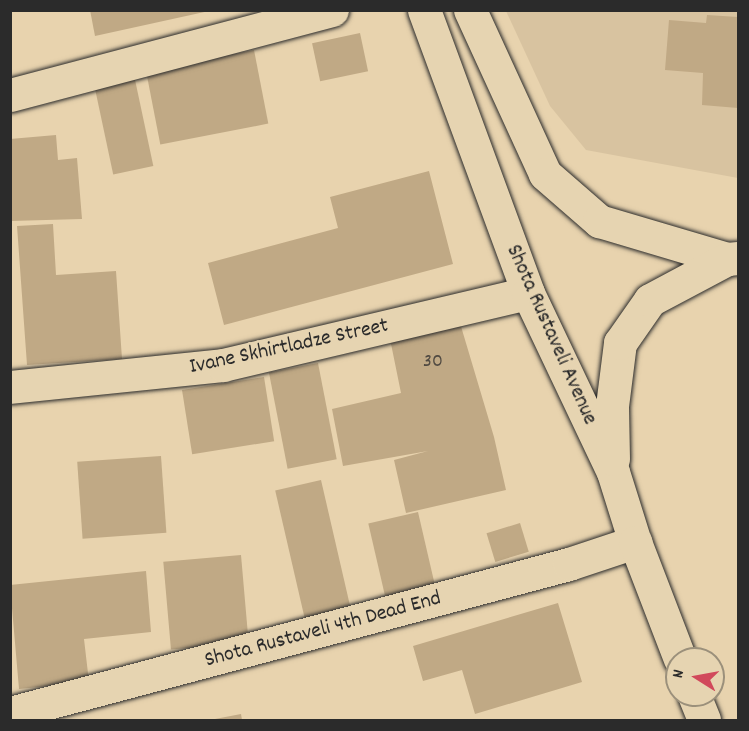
<!DOCTYPE html>
<html>
<head>
<meta charset="utf-8">
<style>
	body { margin:0 }
	#map { position:relative; width:749px; height:731px; overflow:hidden; background:#e8d3ae; font-family:Dekko,sans-serif }
	div>[style] { position:absolute }
	.built>* { inset:0; background:#d8c3a0 }
	.building>* { inset:0; background:#c0a985; transform-origin:0 0 }
	.roads { filter:drop-shadow(0 0 2px #2b2b2b) drop-shadow(0 0 2px #2b2b2b) }
	.street>* { height:33px; margin:-16.5px; padding:0 16.5px; transform-origin:16.5px; border-radius:16.5px; background:#e6d4b1 }
	.primary>* { height:33px; margin:-16.5px; padding:0 16.5px; transform-origin:16.5px; border-radius:16.5px; background:#e6d4b1 }
	span { translate:-50% -50%; white-space:nowrap; text-align:center; line-height:1.15; -webkit-text-stroke:5px #e6d4b1; paint-order:stroke }
	.number-label { font-size:20px; color:#504a42 }
	.number-label span { -webkit-text-stroke-width:0 }
	.street-label { font-size:22px; color:#2b2b2b }
	.frame { position:absolute; inset:0; border:12px solid #2b2b2b; pointer-events:none }
	.north { position:absolute; left:665px; top:647px; width:60px; height:60px; box-sizing:border-box; background:#e6d4b1; border:2px solid #9b907b; border-radius:50%; rotate:281deg; font-size:16px; font-weight:700; line-height:24px; text-align:center; color:#2b2b2b }
	.north::after { content:''; display:block; margin:auto; width:21px; height:27px; background:#d1495b; clip-path:polygon(50% 0,100% 100%,50% 72%,0 100%) }
</style>
</head>
<body>
<div id="map">
	<div class="built">
		<div style="clip-path:polygon(506px 11px,738px 11px,738px 178px,586px 150px,550px 106px)"></div>
	</div>
	<div class="building">
		<div style="clip-path:polygon(90px 10px,208px 10px,209px 11px,95px 36px)"></div>
		<div style="clip-path:polygon(707px 15px,738px 17px,738px 108px,702px 105px,703px 73px,665px 70px,669px 20px,706px 23px)"></div>
		<div style="left:360px;top:33px;width:39px;height:49px;rotate:78deg"></div>
		<div style="left:254px;top:50px;width:75px;height:110px;rotate:79deg"></div>
		<div style="left:134px;top:75px;width:93px;height:41px;rotate:78deg"></div>
		<div style="clip-path:polygon(56px 135px,58px 160px,77px 158px,82px 219px,10px 221px,10px 139px)"></div>
		<div style="clip-path:polygon(429px 171px,453px 264px,224px 325px,208px 263px,338px 228px,330px 197px)"></div>
		<div style="clip-path:polygon(53px 224px,56px 275px,116px 271px,122px 359px,27px 365px,17px 226px)"></div>
		<div style="clip-path:polygon(460px 323px,494px 437px,506px 490px,406px 513px,394px 460px,428px 451px,343px 466px,332px 409px,401px 393px,389px 334px)"></div>
		<div style="left:318px;top:363px;width:98px;height:50px;rotate:79deg"></div>
		<div style="left:264px;top:377px;width:65px;height:83px;rotate:81deg"></div>
		<div style="left:161px;top:456px;width:77px;height:84px;rotate:86deg"></div>
		<div style="left:321px;top:480px;width:148px;height:47px;rotate:77deg"></div>
		<div style="left:418px;top:512px;width:75px;height:51px;rotate:77deg"></div>
		<div style="left:520px;top:523px;width:30px;height:35px;rotate:73deg"></div>
		<div style="left:241px;top:555px;width:88px;height:78px;rotate:85deg"></div>
		<div style="clip-path:polygon(146px 571px,151px 632px,84px 639px,89px 682px,19px 689px,10px 585px)"></div>
		<div style="clip-path:polygon(558px 603px,582px 682px,475px 714px,462px 670px,423px 681px,413px 646px)"></div>
		<div style="clip-path:polygon(241px 714px,242px 720px,215px 720px,215px 719px)"></div>
	</div>
	<div class="roads">
		<div class="street">
			<div style="left:10px;top:95px;width:333px;rotate:-14.8deg"></div>
			<div style="left:10px;top:387px;width:214px;rotate:-5.9deg"></div>
			<div style="left:223px;top:365px;width:313px;rotate:-13.3deg"></div>
			<div style="left:10px;top:713px;width:579px;rotate:-14.93deg"></div>
			<div style="left:569px;top:564px;width:70px;rotate:-18.4deg"></div>
		</div>
		<div class="primary">
			<div style="left:424px;top:10px;width:302px;rotate:69.8deg"></div>
			<div style="left:528px;top:293px;width:198px;rotate:64.6deg"></div>
			<div style="left:613px;top:472px;width:73px;rotate:72.6deg"></div>
			<div style="left:635px;top:542px;width:125px;rotate:69deg"></div>
			<div style="left:470px;top:10px;width:180px;rotate:65.4deg"></div>
			<div style="left:545px;top:174px;width:72px;rotate:41deg"></div>
			<div style="left:599px;top:221px;width:134px;rotate:16.5deg"></div>
			<div style="left:727px;top:259px;width:11px;rotate:-5deg"></div>
			<div style="left:613px;top:459px;width:53px;rotate:-91.1deg"></div>
			<div style="left:612px;top:406px;width:64px;rotate:-82.8deg"></div>
			<div style="left:620px;top:343px;width:52px;rotate:-55.1deg"></div>
			<div style="left:650px;top:300px;width:87px;rotate:-28deg"></div>
			<div style="left:694px;top:695px;width:27px;rotate:68deg"></div>
		</div>
	</div>
	<div class="number-label">
		<span style="left:433px;top:362px">30</span>
	</div>
	<div class="street-label">
		<span style="left:551px;top:335px;rotate:66deg">Shota Rustaveli Avenue</span>
		<span style="left:289px;top:347px;rotate:-12deg">Ivane Skhirtladze Street</span>
		<span style="left:323px;top:630px;rotate:-15deg">Shota Rustaveli 4th Dead End</span>
	</div>
	<div class="frame"></div>
	<div class="north">N</div>
</div>
</body>
</html>
